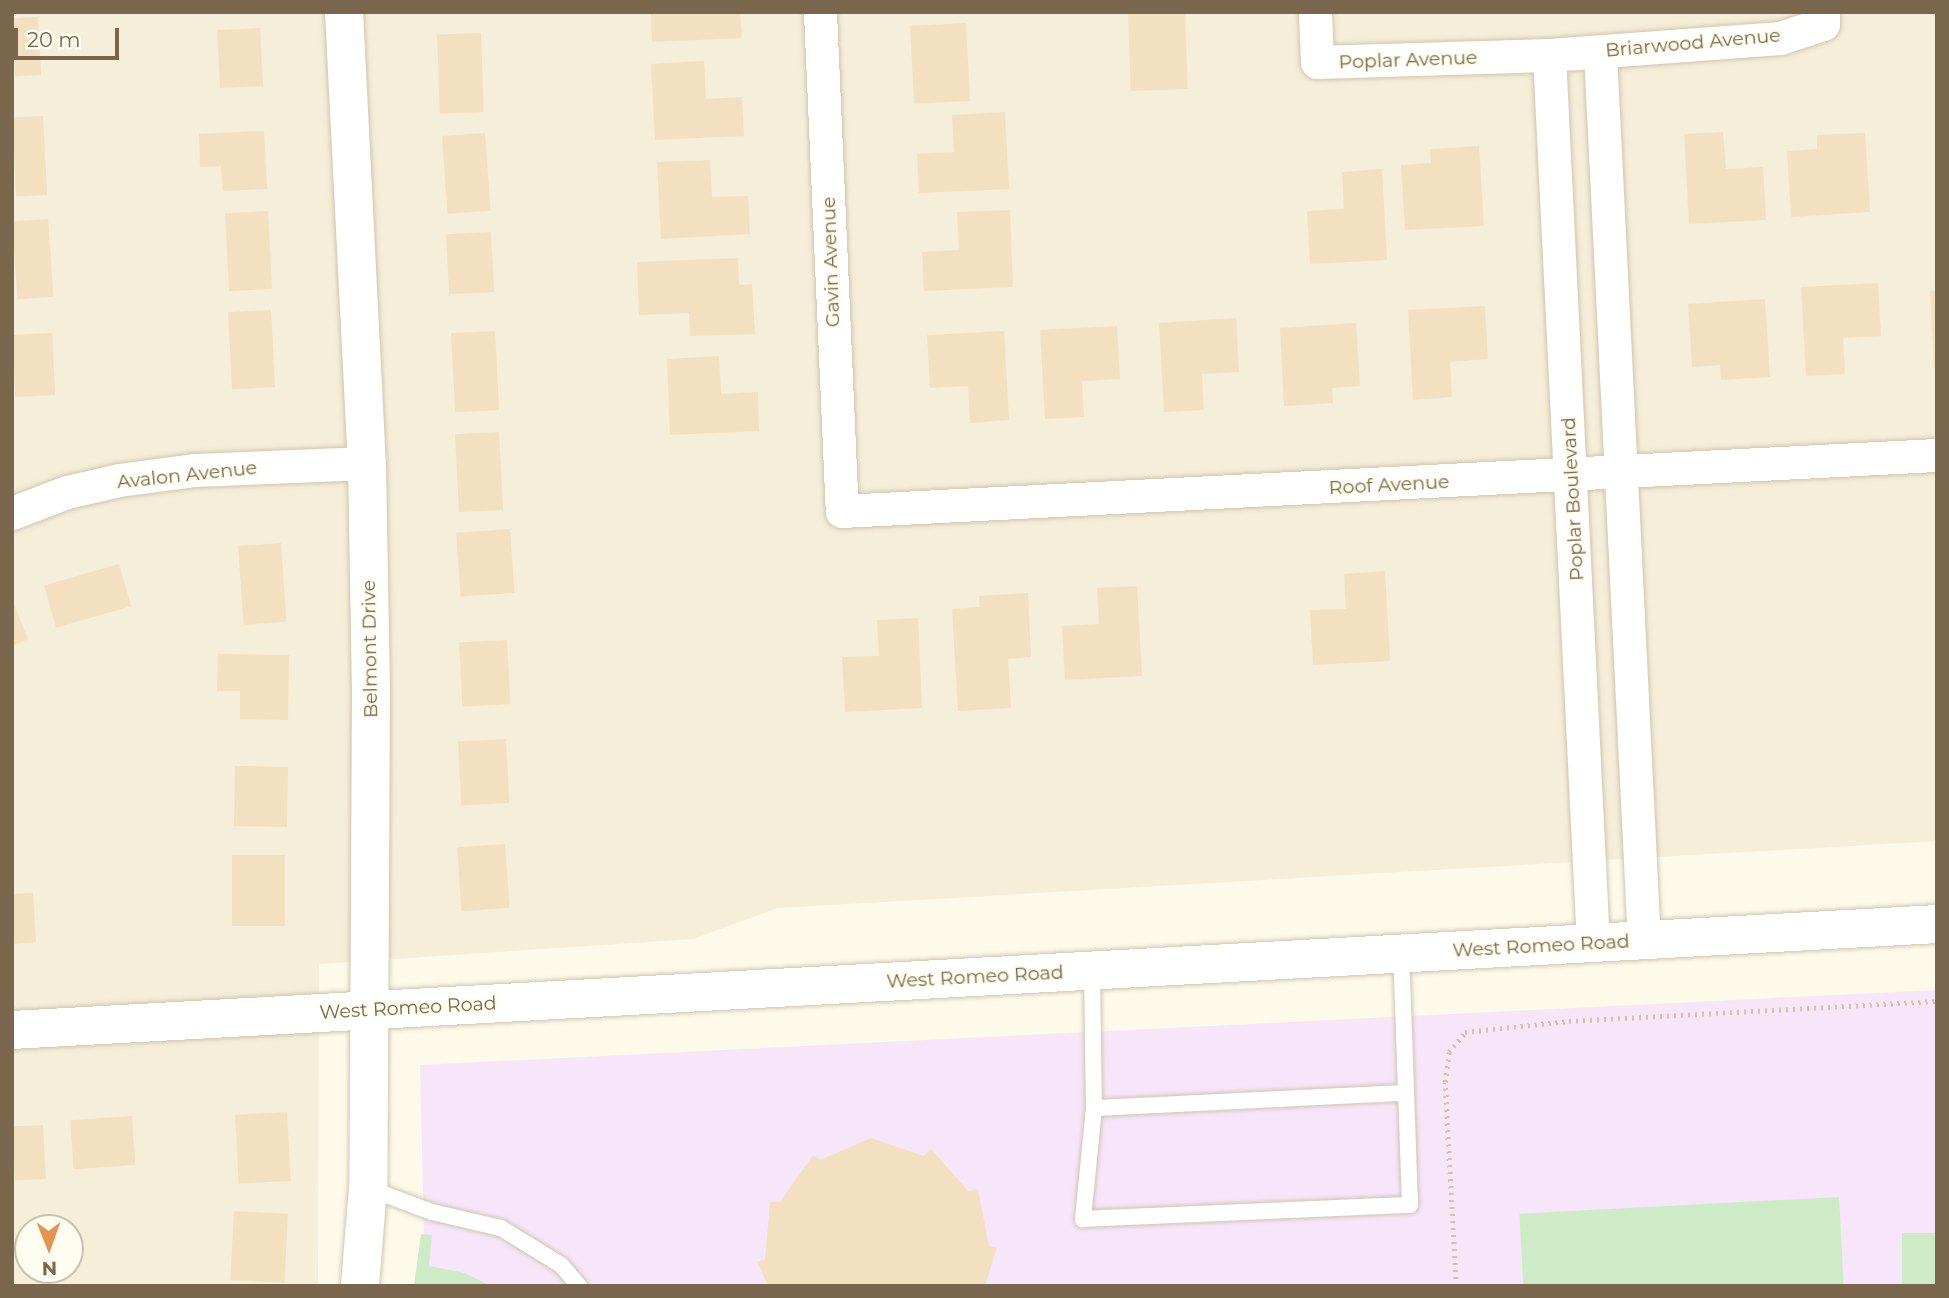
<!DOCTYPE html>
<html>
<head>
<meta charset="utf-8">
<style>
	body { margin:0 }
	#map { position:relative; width:1949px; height:1298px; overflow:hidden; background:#fdfaea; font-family:Montserrat,sans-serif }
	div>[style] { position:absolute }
	.residential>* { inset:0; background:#f5eed8 }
	.education>* { inset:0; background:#f7e6fa }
	.green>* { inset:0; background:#ceebc7; transform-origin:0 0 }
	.building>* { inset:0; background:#f3e0c1; transform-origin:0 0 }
	.path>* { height:4.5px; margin-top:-2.25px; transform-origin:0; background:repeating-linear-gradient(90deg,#d8c4a3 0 2px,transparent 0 7px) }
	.roads { filter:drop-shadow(0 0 2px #d0c5ae) drop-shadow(0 0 2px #d0c5ae) }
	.service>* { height:16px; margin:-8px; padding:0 8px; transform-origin:8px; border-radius:8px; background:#fff }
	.minor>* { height:33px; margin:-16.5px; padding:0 16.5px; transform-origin:16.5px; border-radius:16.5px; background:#fff }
	.tertiary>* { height:38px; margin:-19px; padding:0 19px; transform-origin:19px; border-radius:19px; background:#fff }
	.secondary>* { height:38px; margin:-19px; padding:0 19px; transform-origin:19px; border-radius:19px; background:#fff }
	span { translate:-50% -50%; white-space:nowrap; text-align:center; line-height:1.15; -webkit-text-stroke:5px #fffdf0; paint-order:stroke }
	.street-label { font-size:19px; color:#79664c }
	.frame { position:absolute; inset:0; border:14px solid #79664c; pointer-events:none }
	.north { position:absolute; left:14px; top:1214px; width:70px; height:70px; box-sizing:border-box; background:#fffdf0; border:2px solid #c9c1ae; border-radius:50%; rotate:179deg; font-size:19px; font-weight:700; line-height:28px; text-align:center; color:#79664c }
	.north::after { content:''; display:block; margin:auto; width:24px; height:32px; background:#e7934e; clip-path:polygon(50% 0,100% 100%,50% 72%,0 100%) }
	.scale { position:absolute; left:14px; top:28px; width:105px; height:32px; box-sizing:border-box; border:4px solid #79664c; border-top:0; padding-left:9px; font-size:21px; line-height:24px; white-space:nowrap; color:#79664c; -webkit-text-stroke:5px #fffdf0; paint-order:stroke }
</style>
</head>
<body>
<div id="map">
	<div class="residential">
		<div style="clip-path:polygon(evenodd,12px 12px,1937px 12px,1937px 841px,778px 908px,693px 939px,319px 964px,318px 1286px,12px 1286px,12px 12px,28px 1228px,70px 1228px,70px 1270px,28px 1270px,28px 1228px)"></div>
	</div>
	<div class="education">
		<div style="clip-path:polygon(1937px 990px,1937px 1286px,419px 1286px,424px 1237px,420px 1065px)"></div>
	</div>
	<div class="green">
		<div style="left:1839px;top:1197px;width:89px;height:320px;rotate:87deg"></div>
		<div style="left:1937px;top:1233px;width:53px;height:35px;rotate:90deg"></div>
		<div style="clip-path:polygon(421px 1234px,432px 1235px,429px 1266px,465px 1273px,491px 1286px,414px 1286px)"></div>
	</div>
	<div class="building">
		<div style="clip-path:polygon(651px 12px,740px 12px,742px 38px,652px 42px)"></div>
		<div style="left:1185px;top:12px;width:77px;height:57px;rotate:88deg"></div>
		<div style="left:38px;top:17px;width:58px;height:26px;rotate:87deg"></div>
		<div style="left:966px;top:23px;width:78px;height:56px;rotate:87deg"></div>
		<div style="left:260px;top:28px;width:58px;height:43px;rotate:87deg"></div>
		<div style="left:481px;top:33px;width:79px;height:44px;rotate:88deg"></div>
		<div style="clip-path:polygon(704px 61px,706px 99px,742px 97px,744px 136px,655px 140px,651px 64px)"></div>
		<div style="clip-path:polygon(1005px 112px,1009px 189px,919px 193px,917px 154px,954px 152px,952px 115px)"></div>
		<div style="left:43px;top:116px;width:79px;height:31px;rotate:87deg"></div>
		<div style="clip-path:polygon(264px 131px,267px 189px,223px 191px,221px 166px,200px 167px,199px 134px)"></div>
		<div style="clip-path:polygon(1723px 132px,1726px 169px,1763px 167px,1766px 220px,1689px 224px,1684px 134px)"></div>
		<div style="left:485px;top:133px;width:78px;height:43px;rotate:86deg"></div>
		<div style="clip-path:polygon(1865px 133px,1870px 212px,1791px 217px,1787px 151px,1817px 149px,1817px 135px)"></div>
		<div style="clip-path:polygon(1479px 146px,1484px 226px,1405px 230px,1401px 165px,1431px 163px,1430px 149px)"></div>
		<div style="clip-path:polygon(710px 160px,712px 197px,748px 196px,750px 234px,661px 239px,657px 162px)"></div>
		<div style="clip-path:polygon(1382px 169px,1387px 260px,1310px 264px,1307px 211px,1344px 209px,1342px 172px)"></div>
		<div style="clip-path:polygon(1010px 210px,1013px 287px,924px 291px,922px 252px,959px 250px,957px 212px)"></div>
		<div style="left:268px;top:211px;width:78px;height:43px;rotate:87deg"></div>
		<div style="left:48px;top:219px;width:78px;height:36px;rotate:86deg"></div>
		<div style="left:491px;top:232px;width:60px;height:45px;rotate:87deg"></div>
		<div style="clip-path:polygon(738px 258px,739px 285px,752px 284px,755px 334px,690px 336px,689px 313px,639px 315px,637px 262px)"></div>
		<div style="clip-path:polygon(1878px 283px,1881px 336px,1843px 338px,1845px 374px,1806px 376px,1801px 287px)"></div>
		<div style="clip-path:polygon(1937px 290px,1937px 368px,1934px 368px,1930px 291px)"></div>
		<div style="clip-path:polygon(1765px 299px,1770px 377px,1721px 380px,1720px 365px,1692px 367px,1688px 304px)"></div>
		<div style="clip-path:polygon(1485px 306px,1488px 359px,1450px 362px,1452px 397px,1413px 400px,1408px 310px)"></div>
		<div style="left:271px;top:310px;width:77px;height:43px;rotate:87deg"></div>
		<div style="clip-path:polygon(1236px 318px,1239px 372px,1202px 374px,1204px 410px,1164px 412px,1159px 323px)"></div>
		<div style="clip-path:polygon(1356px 323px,1360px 386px,1332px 388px,1333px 403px,1284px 406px,1280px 328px)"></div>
		<div style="clip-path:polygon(1117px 326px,1120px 379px,1082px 381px,1084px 417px,1045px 419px,1040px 330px)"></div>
		<div style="left:495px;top:331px;width:79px;height:44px;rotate:87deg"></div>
		<div style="clip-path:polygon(1004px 331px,1009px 420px,970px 423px,968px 386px,930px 388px,927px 335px)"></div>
		<div style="left:52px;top:333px;width:62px;height:40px;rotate:87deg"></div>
		<div style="clip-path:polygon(719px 356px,721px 394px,758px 392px,759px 431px,670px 435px,667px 359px)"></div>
		<div style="left:499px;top:432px;width:78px;height:44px;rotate:87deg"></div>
		<div style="left:510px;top:529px;width:64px;height:54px;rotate:86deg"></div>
		<div style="left:281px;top:543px;width:79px;height:43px;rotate:86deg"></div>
		<div style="left:119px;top:564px;width:44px;height:78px;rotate:74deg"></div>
		<div style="clip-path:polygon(1385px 571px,1390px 661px,1313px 665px,1310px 610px,1346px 609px,1344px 574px)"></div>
		<div style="clip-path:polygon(1137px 586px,1142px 676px,1065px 680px,1062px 626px,1099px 624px,1097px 588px)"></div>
		<div style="clip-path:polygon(1028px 593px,1031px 657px,1008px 659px,1011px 708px,958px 711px,952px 609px,980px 607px,979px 596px)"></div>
		<div style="clip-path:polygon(12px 600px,28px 639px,12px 646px)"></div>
		<div style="clip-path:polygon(918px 618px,922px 708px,845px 712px,842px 657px,879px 656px,877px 620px)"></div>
		<div style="left:507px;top:640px;width:64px;height:48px;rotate:87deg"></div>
		<div style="clip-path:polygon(218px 654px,289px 655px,288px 720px,240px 719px,240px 691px,217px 691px)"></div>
		<div style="left:506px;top:739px;width:64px;height:48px;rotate:87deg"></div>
		<div style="left:235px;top:766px;width:53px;height:60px;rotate:1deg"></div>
		<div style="left:505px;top:844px;width:64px;height:48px;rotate:86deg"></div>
		<div style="left:232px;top:855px;width:53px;height:71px"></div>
		<div style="clip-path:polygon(33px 893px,36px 942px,12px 944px,12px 894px)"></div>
		<div style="left:287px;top:1112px;width:69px;height:52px;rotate:87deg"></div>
		<div style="left:132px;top:1116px;width:49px;height:62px;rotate:86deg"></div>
		<div style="left:43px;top:1125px;width:54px;height:31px;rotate:87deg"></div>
		<div style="clip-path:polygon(871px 1138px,924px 1156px,931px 1149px,968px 1191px,978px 1189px,989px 1246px,997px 1248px,985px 1286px,768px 1286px,757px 1262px,765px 1259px,770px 1202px,780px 1202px,813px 1155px,820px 1160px)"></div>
		<div style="left:234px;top:1211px;width:54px;height:69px;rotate:3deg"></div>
	</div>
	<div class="path">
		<div style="left:1456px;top:1286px;width:204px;rotate:-93.1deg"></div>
		<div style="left:1445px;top:1082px;width:30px;rotate:-82deg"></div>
		<div style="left:1449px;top:1052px;width:26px;rotate:-51deg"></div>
		<div style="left:1465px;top:1032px;width:105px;rotate:-6deg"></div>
		<div style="left:1569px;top:1021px;width:369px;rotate:-3.1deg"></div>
	</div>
	<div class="roads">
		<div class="service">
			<div style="left:1092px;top:971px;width:137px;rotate:89.2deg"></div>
			<div style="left:1094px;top:1108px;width:112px;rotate:95.7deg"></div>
			<div style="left:1083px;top:1219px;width:327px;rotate:-2.5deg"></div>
			<div style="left:1410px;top:1205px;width:252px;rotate:-92deg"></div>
			<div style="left:1094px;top:1108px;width:312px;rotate:-2.8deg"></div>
			<div style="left:368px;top:1188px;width:68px;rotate:20.6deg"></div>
			<div style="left:432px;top:1212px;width:71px;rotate:13.1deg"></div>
			<div style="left:501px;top:1228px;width:70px;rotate:31.7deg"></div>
			<div style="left:561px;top:1265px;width:28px;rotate:49deg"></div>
		</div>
		<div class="minor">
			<div style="left:820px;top:12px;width:499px;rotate:87.5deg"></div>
			<div style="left:842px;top:511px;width:1096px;rotate:-2.93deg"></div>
			<div style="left:1315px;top:12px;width:50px;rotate:87.7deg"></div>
			<div style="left:1317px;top:62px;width:232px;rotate:-1.7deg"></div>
			<div style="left:1549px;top:55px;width:232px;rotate:-4.2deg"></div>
			<div style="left:1780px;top:38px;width:45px;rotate:-18deg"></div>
			<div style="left:1823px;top:24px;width:12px;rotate:-90deg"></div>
			<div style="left:1600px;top:52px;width:890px;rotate:87.17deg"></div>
			<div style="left:1549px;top:55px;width:890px;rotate:87.17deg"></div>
			<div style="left:12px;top:513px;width:59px;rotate:-20.9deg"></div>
			<div style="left:67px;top:492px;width:53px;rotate:-13deg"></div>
			<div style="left:119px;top:480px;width:77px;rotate:-7.5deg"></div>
			<div style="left:195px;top:470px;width:172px;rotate:-2.3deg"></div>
		</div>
		<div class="tertiary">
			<div style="left:344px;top:12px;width:452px;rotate:87.1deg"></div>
			<div style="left:367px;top:463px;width:228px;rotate:89deg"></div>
			<div style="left:371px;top:691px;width:497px;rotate:90.3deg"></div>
			<div style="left:368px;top:1188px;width:98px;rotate:94.7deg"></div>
		</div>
		<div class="secondary">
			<div style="left:12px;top:1030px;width:1928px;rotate:-3.15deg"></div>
		</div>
	</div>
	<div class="street-label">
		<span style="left:1693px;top:43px;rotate:-5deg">Briarwood Avenue</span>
		<span style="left:1408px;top:60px;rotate:-2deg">Poplar Avenue</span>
		<span style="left:831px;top:262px;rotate:-92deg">Gavin Avenue</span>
		<span style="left:187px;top:475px;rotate:-6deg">Avalon Avenue</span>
		<span style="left:1389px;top:485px;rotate:-3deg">Roof Avenue</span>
		<span style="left:1573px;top:499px;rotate:-93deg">Poplar Boulevard</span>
		<span style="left:370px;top:649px;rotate:-91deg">Belmont Drive</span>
		<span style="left:1541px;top:946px;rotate:-3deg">West Romeo Road</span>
		<span style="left:975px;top:977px;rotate:-3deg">West Romeo Road</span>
		<span style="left:408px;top:1008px;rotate:-3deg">West Romeo Road</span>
	</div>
	<div class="frame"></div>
	<div class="north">N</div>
	<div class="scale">20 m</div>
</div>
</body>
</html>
